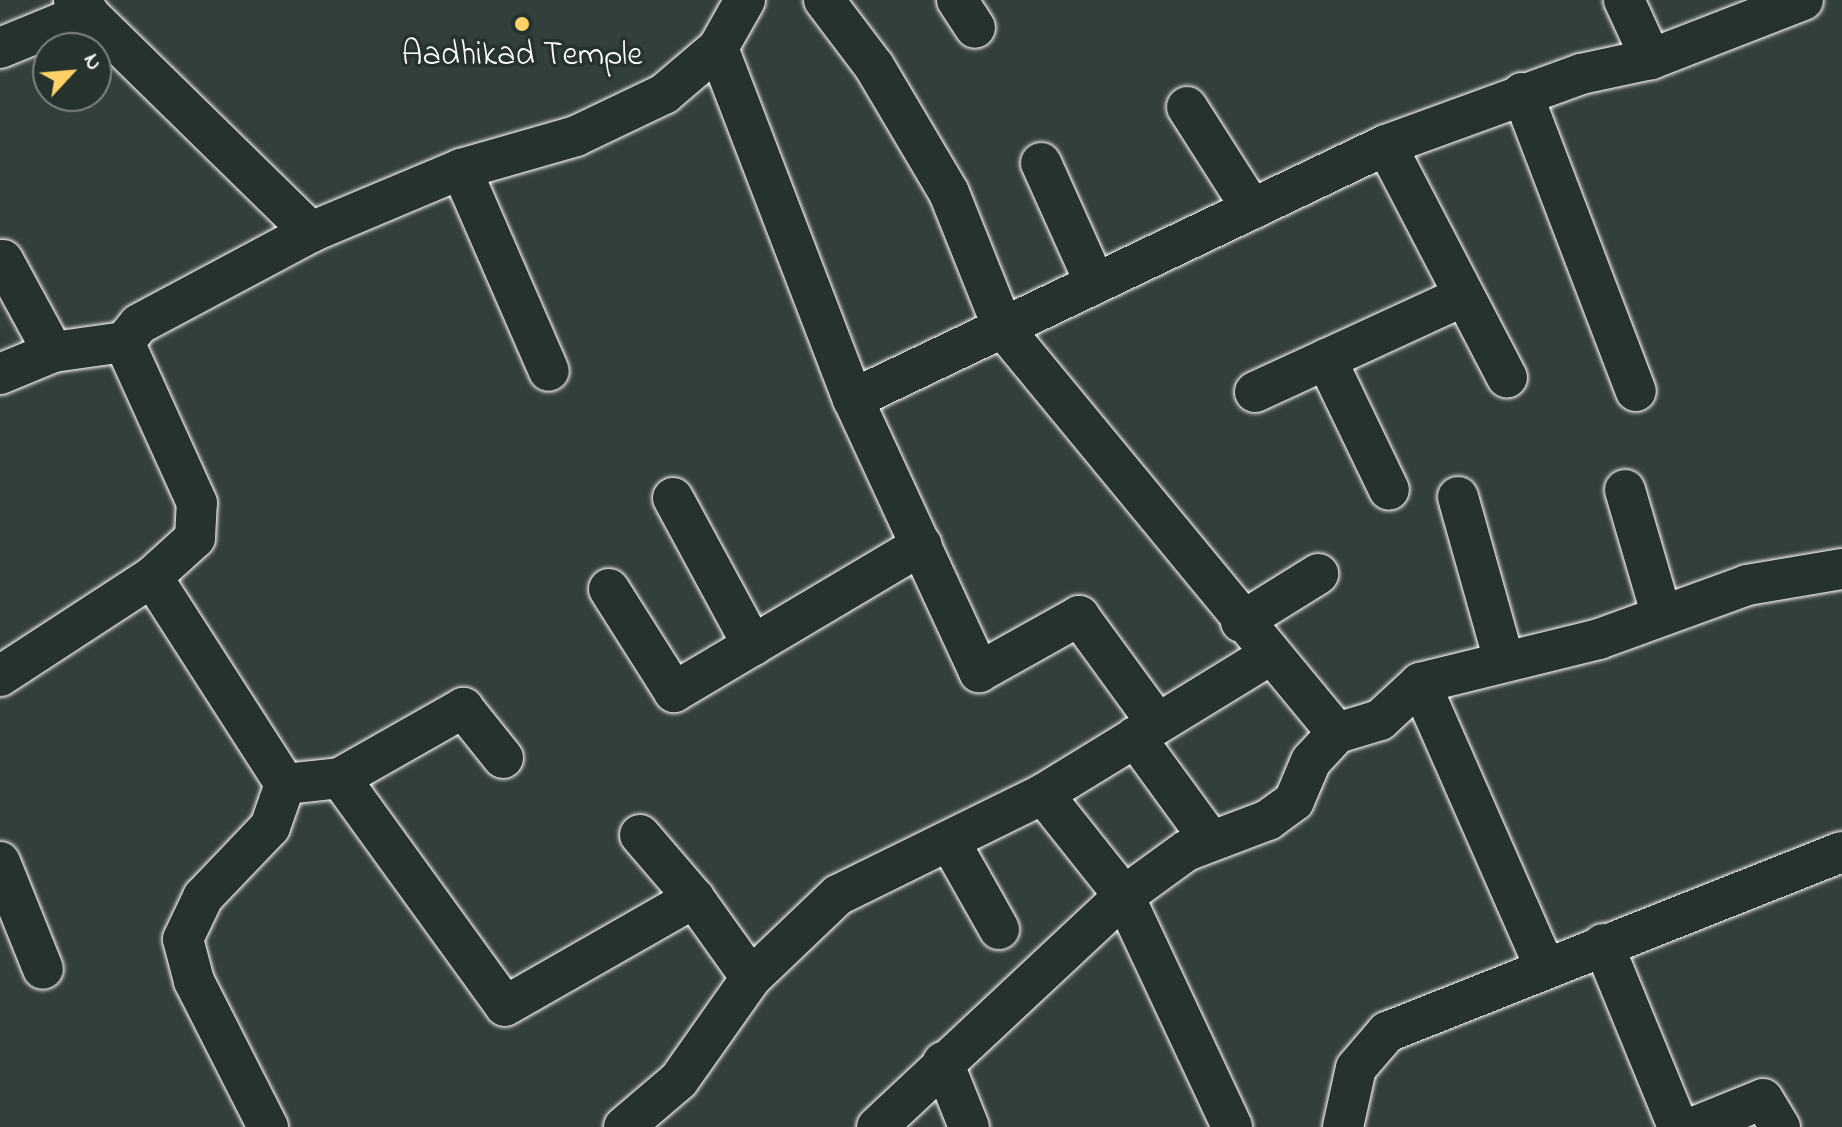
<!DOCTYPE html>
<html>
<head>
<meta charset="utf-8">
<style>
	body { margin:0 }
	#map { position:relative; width:1842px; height:1127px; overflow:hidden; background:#333f3a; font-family:"Indie Flower",sans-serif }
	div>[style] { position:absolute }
	.roads { filter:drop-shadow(0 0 2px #fff) drop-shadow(0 0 2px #fff) }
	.minor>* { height:40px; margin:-20px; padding:0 20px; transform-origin:20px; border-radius:20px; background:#26332d }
	.dots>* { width:22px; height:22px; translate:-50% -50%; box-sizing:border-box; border:4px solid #26332d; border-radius:50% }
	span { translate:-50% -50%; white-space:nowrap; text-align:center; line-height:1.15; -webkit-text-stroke:7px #26332d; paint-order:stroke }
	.poi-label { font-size:34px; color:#fff }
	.north { position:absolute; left:32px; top:32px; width:80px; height:80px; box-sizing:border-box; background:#26332d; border:2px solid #7d8581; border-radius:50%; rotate:64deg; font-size:22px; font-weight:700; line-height:32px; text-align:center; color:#fff }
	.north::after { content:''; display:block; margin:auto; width:28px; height:36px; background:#ffd166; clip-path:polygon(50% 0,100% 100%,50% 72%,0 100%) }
</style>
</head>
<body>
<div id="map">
	<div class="roads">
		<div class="minor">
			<div style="left:74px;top:0;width:332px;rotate:44.4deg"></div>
			<div style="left:311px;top:232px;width:163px;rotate:-22.8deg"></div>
			<div style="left:461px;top:169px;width:120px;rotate:-16deg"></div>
			<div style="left:576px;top:136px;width:98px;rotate:-25.5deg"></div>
			<div style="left:664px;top:94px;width:71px;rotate:-40.4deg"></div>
			<div style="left:718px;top:48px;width:55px;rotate:-60.6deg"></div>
			<div style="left:824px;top:0;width:83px;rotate:52.9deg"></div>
			<div style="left:874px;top:66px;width:147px;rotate:59.4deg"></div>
			<div style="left:949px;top:193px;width:145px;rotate:68.2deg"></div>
			<div style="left:1003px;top:328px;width:525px;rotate:50.49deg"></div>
			<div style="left:957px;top:0;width:33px;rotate:57deg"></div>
			<div style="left:1624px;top:0;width:65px;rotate:65.4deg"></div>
			<div style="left:0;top:48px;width:95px;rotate:-22.2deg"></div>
			<div style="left:718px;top:48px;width:376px;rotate:69deg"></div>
			<div style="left:853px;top:399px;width:301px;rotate:65.2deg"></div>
			<div style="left:979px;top:672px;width:115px;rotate:-29.2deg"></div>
			<div style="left:1079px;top:616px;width:132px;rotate:53.9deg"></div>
			<div style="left:1522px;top:93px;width:319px;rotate:69.1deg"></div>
			<div style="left:1187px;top:107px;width:121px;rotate:57.5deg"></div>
			<div style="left:1386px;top:145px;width:262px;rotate:62.5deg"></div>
			<div style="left:1041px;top:163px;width:132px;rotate:65.8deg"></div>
			<div style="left:461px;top:169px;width:220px;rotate:66.5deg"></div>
			<div style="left:3px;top:260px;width:105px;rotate:61.5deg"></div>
			<div style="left:1326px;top:359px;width:145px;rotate:64.3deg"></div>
			<div style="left:0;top:374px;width:57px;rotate:-22.5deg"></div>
			<div style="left:53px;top:352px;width:72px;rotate:-8deg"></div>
			<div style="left:1255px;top:392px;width:230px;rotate:-24.7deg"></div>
			<div style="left:853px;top:399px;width:590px;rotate:-25.48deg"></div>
			<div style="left:1386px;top:145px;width:208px;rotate:-20deg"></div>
			<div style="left:1581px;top:74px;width:72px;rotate:-12.1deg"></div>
			<div style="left:1651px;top:59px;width:163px;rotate:-21.2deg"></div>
			<div style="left:1625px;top:490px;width:128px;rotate:73.7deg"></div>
			<div style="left:1458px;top:497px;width:170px;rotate:74.3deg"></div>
			<div style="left:673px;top:498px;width:168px;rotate:61.6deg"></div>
			<div style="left:609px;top:589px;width:122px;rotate:57.7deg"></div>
			<div style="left:674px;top:692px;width:288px;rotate:-30.7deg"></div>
			<div style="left:1241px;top:622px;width:91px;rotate:-31.9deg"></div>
			<div style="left:0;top:676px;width:181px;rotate:-33.1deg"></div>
			<div style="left:1420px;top:683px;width:311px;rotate:66.3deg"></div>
			<div style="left:1135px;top:737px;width:127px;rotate:53.9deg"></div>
			<div style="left:340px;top:778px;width:142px;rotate:-29.6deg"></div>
			<div style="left:463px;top:708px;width:64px;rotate:51.3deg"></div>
			<div style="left:285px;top:784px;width:55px;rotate:-6.2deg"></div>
			<div style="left:340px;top:778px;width:281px;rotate:54.1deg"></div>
			<div style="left:505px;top:1006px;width:218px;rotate:-29.7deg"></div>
			<div style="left:694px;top:898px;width:98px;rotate:54.5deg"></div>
			<div style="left:1043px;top:794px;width:130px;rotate:51.5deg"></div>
			<div style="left:1124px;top:896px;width:255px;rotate:64.9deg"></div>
			<div style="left:640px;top:835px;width:83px;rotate:49.4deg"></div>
			<div style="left:950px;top:842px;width:100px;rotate:60.6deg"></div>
			<div style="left:0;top:862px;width:115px;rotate:68.1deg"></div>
			<div style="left:1603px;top:944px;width:198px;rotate:67.7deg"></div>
			<div style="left:943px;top:1062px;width:70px;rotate:68.2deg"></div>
			<div style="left:268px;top:1127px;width:164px;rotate:-116.9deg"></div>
			<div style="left:194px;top:981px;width:43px;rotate:-104.7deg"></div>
			<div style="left:183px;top:939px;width:47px;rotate:-64.5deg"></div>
			<div style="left:203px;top:897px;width:97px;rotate:-46.3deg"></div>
			<div style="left:270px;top:827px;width:46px;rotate:-70.8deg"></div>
			<div style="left:285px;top:784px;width:246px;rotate:-122.7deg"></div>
			<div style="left:152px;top:577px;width:58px;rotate:-42.2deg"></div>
			<div style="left:195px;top:538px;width:35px;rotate:-87deg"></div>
			<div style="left:197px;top:503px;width:177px;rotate:-114.4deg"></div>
			<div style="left:124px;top:342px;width:23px;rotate:-50deg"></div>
			<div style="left:139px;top:324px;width:195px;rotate:-28.1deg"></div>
			<div style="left:624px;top:1127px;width:72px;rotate:-40.5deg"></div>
			<div style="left:679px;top:1080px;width:125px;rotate:-54.8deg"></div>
			<div style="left:751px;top:978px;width:120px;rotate:-43.7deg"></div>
			<div style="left:838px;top:895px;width:229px;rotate:-26.2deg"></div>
			<div style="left:1043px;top:794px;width:264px;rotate:-31.5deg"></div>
			<div style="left:877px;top:1127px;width:338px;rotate:-43.1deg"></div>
			<div style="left:1124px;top:896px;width:77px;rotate:-36deg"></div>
			<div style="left:1186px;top:851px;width:88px;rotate:-20.7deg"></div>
			<div style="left:1268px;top:820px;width:32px;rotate:-36deg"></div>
			<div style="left:1294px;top:801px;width:43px;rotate:-67deg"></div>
			<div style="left:1311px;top:761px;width:38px;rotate:-47deg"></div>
			<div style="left:1337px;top:733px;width:45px;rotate:-16.8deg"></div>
			<div style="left:1380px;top:720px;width:54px;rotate:-42.8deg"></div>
			<div style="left:1420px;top:683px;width:184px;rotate:-13.8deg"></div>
			<div style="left:1599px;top:639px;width:158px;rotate:-20deg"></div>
			<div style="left:1747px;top:585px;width:96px;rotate:-9.6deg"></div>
			<div style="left:1343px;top:1127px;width:60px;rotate:-77.6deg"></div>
			<div style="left:1356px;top:1068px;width:48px;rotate:-49.3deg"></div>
			<div style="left:1387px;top:1032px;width:489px;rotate:-21.6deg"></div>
			<div style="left:1694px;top:1127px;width:74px;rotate:-22.1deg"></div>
			<div style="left:1763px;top:1099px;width:33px;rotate:59deg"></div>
		</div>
	</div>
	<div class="dots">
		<div style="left:522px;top:24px;background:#ffd166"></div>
	</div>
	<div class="poi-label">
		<span style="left:522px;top:57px">Aadhikad Temple</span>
	</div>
	<div class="north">N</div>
</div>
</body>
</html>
